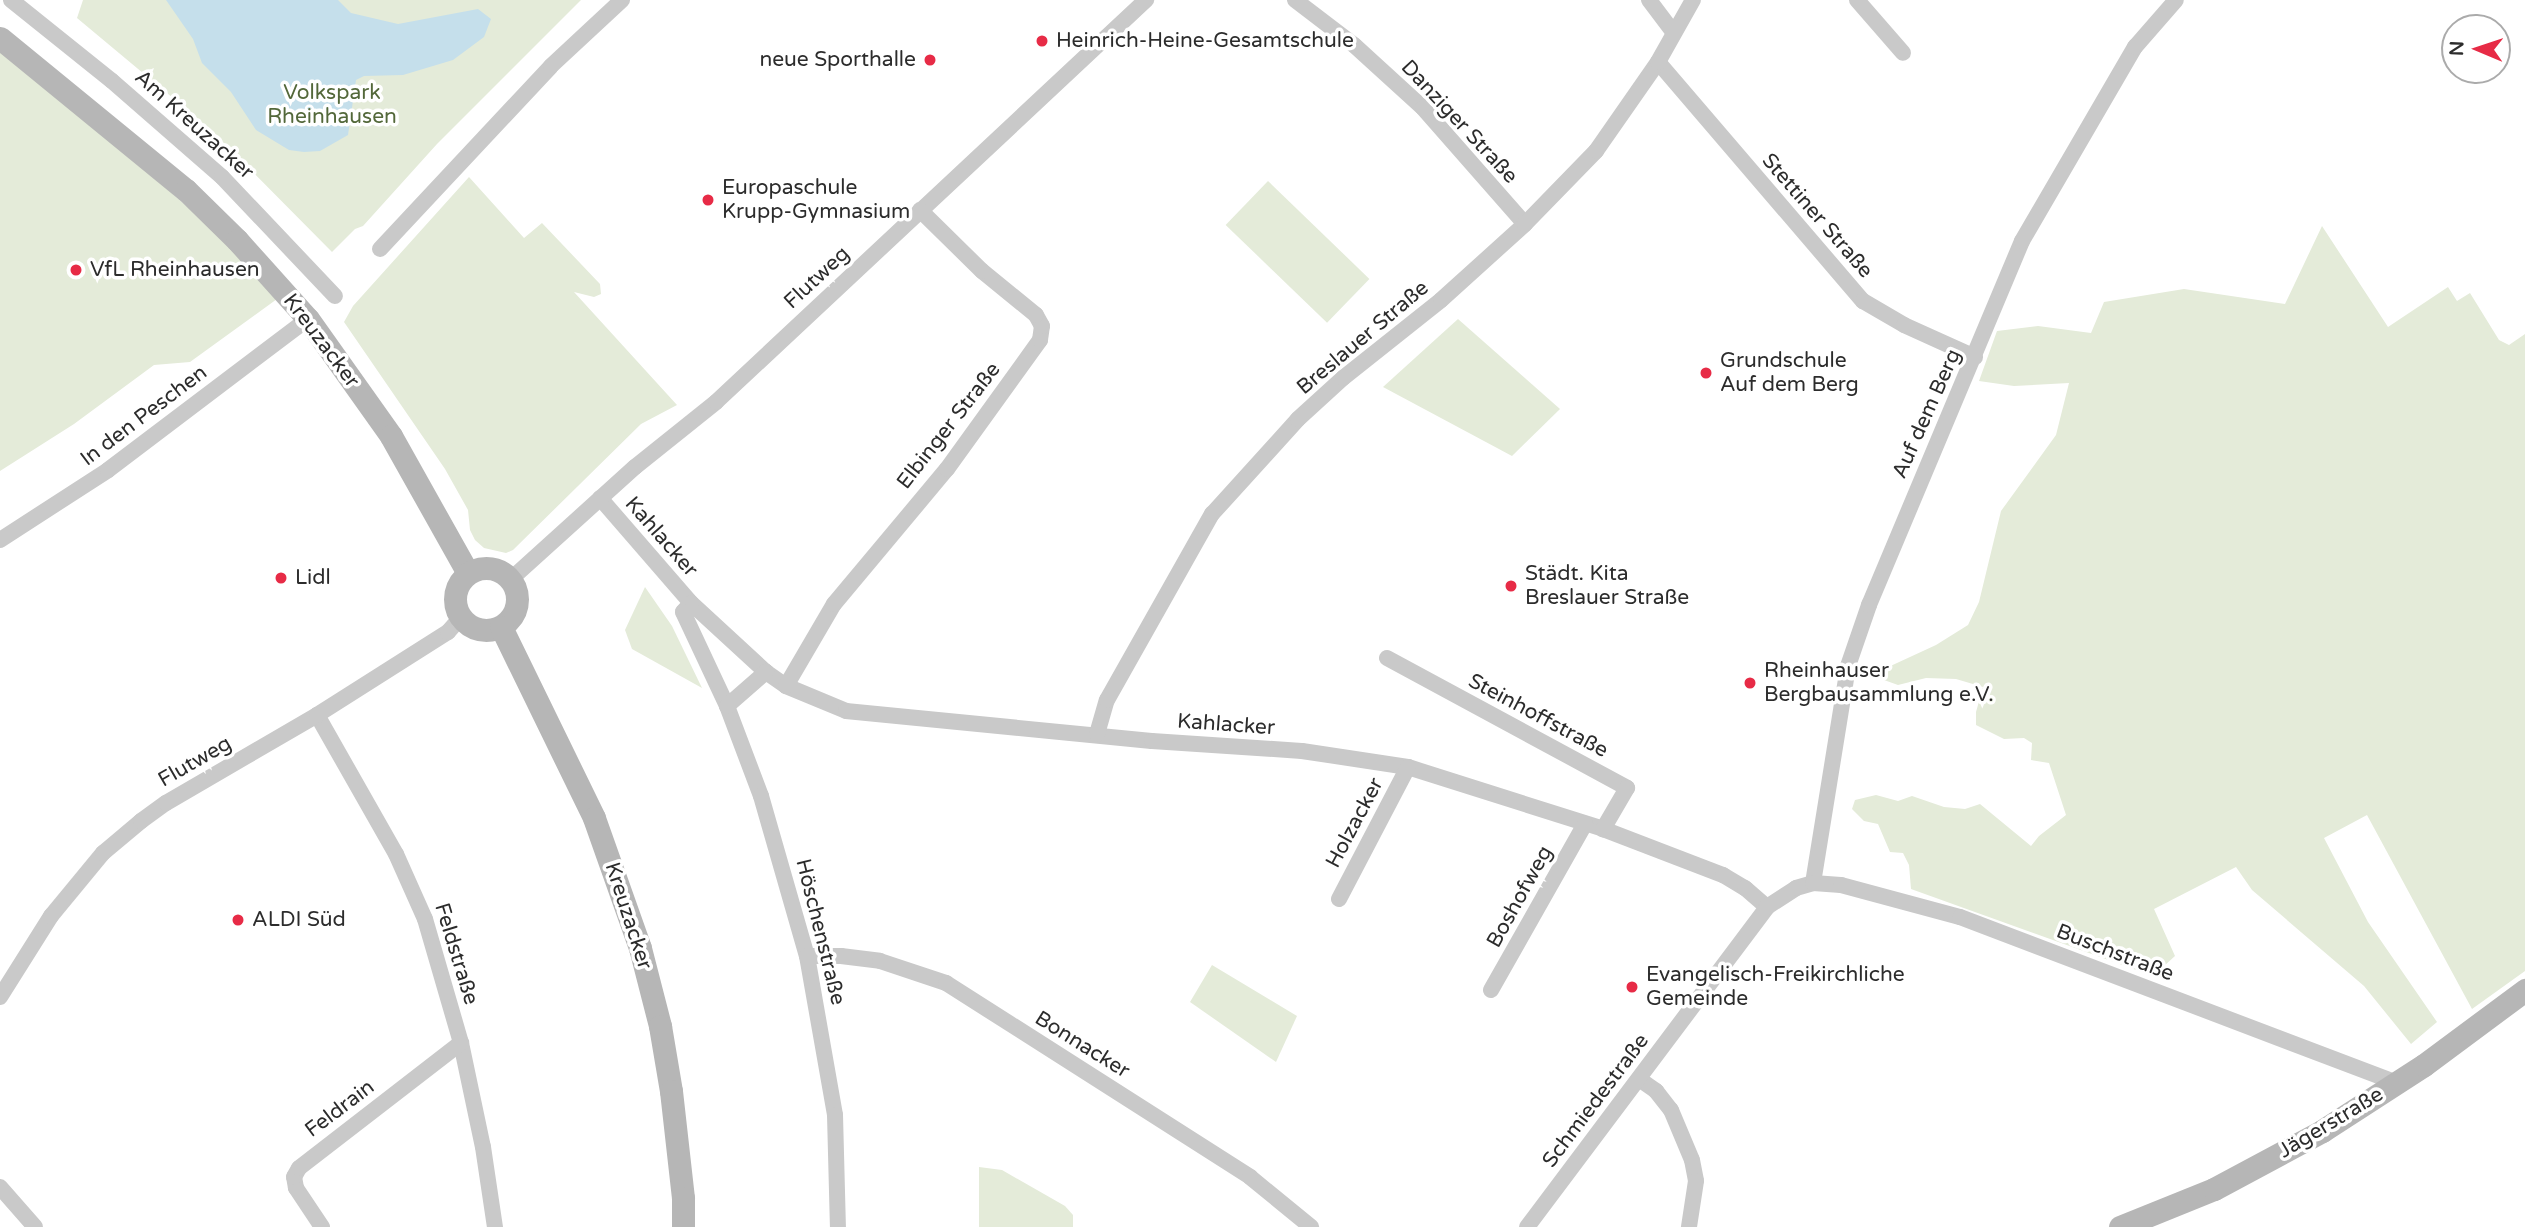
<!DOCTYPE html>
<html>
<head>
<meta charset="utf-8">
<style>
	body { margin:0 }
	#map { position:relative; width:2525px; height:1227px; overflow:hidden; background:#fff; font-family:"Varela Round",sans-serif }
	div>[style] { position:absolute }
	.green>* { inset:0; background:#e4ebd9; transform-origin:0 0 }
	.water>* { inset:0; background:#c5dfeb }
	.street>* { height:16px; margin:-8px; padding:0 8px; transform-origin:8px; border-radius:8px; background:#c9c9c9 }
	.secondary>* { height:23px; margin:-11.5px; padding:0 11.5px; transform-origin:11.5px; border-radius:11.5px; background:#b6b6b6 }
	.secondary>.ring { margin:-11.5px; padding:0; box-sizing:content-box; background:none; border:23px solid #b6b6b6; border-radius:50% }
	.dots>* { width:19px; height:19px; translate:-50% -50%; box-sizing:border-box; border:4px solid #fff; border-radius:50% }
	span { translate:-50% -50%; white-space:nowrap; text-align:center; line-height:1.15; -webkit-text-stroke:7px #fff; paint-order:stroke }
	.poi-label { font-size:21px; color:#2c2c2c }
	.left { translate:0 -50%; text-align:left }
	.right { translate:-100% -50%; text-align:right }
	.park-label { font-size:21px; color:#53683a }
	.street-label { font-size:21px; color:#2c2c2c }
	.north { position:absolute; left:2441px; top:14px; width:70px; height:70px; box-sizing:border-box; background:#fff; border:2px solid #ababab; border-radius:50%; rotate:272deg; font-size:19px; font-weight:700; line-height:28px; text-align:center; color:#2c2c2c }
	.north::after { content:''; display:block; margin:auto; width:24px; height:32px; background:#e72b46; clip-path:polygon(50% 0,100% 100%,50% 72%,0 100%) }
</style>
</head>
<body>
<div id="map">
	<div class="green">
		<div style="clip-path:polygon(83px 0,581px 0,437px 144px,363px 226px,355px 229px,332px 252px,210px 129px,77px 18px)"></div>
		<div style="clip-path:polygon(0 49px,139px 164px,217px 233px,277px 299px,190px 362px,154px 365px,74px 424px,0 471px)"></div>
		<div style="clip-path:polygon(469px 177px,524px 238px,542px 223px,600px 284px,601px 294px,594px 297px,574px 292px,677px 405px,641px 424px,513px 550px,506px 553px,484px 548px,475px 540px,470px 530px,468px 510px,445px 469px,344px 322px,353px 306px)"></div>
		<div style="left:1268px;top:181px;width:141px;height:61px;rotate:44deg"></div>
		<div style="clip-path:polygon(2322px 226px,2388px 327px,2448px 287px,2457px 301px,2470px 293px,2499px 340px,2509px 345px,2525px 334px,2525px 971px,2472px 1009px,2367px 815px,2324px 838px,2368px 922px,2437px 1022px,2411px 1044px,2364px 986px,2252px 890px,2236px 867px,2154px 909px,2175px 956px,2153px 976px,1911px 889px,1909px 865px,1903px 853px,1890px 852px,1878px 824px,1864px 821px,1852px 809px,1855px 800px,1876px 795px,1898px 801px,1912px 796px,1944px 807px,1965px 809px,1980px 804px,2031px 846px,2039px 836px,2066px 815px,2049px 763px,2031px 760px,2032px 743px,2024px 738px,2004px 739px,1976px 725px,1976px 712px,1983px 687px,1956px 679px,1926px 678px,1898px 685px,1884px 680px,1884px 669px,1936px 645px,1968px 625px,1979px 602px,2001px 511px,2056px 435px,2069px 383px,2014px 386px,1979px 381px,1997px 331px,2038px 326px,2091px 333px,2104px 302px,2184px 289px,2285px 304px)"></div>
		<div style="clip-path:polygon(1458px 319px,1560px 409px,1512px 456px,1383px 387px)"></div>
		<div style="clip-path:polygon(645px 587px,672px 626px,702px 688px,632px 649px,625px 630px)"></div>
		<div style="clip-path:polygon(1212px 965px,1297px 1016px,1276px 1062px,1190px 1002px)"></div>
		<div style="clip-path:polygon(979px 1167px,1002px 1170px,1065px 1206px,1073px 1215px,1073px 1227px,979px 1227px)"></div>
	</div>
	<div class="water">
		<div style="clip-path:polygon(166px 0,338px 0,351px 13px,398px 24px,478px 9px,491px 19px,484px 37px,453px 60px,403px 75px,364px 76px,356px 80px,348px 135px,320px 151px,304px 152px,289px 150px,256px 130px,231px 92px,202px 63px,193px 39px)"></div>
	</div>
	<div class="street">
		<div style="left:11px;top:0;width:129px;rotate:38.7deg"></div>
		<div style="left:112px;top:81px;width:146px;rotate:41.1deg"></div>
		<div style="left:222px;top:177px;width:164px;rotate:46.5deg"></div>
		<div style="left:1295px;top:0;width:74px;rotate:37.3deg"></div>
		<div style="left:1354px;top:45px;width:93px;rotate:42.4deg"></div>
		<div style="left:1423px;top:108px;width:154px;rotate:48.7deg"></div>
		<div style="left:1649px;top:0;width:41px;rotate:52.9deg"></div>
		<div style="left:1857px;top:0;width:70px;rotate:49deg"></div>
		<div style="left:1658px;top:62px;width:315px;rotate:49.4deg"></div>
		<div style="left:1863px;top:301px;width:48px;rotate:30.3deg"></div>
		<div style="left:1904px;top:325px;width:78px;rotate:24.3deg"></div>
		<div style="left:380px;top:249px;width:250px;rotate:-46.9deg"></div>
		<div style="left:551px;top:66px;width:97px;rotate:-42.9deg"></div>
		<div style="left:600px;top:498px;width:139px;rotate:49.1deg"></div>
		<div style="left:691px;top:603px;width:102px;rotate:42.6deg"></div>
		<div style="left:766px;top:672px;width:24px;rotate:35deg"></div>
		<div style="left:786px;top:686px;width:65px;rotate:22.6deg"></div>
		<div style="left:846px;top:711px;width:307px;rotate:5.6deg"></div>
		<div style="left:1152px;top:741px;width:150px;rotate:3.8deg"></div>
		<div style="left:1302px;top:751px;width:107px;rotate:8.6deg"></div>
		<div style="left:1408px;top:767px;width:205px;rotate:17.6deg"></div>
		<div style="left:1603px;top:829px;width:129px;rotate:21deg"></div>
		<div style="left:1723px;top:875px;width:26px;rotate:31deg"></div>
		<div style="left:1745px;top:888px;width:29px;rotate:41deg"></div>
		<div style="left:0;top:540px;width:129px;rotate:-32.9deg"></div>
		<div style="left:108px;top:470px;width:251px;rotate:-37.1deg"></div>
		<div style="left:511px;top:579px;width:167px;rotate:-42.1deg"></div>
		<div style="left:635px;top:467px;width:104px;rotate:-38.7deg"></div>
		<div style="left:716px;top:402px;width:589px;rotate:-43.07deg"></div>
		<div style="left:691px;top:603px;width:12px;rotate:132deg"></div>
		<div style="left:683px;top:612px;width:104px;rotate:64.9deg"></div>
		<div style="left:727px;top:706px;width:96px;rotate:69.3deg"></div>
		<div style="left:761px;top:796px;width:166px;rotate:74deg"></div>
		<div style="left:807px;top:956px;width:161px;rotate:80deg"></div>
		<div style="left:835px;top:1115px;width:112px;rotate:88.5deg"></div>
		<div style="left:1387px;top:658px;width:273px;rotate:28.4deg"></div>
		<div style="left:1627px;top:788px;width:48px;rotate:120.3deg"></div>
		<div style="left:786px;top:686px;width:95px;rotate:-59.7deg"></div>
		<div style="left:834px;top:604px;width:176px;rotate:-50.1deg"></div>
		<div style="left:947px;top:469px;width:159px;rotate:-54.2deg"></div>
		<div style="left:1040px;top:340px;width:14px;rotate:-82deg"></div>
		<div style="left:1042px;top:326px;width:13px;rotate:-119deg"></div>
		<div style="left:1036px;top:315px;width:70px;rotate:-140.8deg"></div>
		<div style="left:982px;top:271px;width:87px;rotate:-135.5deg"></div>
		<div style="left:727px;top:706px;width:52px;rotate:-41.1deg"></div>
		<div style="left:317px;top:715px;width:160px;rotate:60.4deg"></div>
		<div style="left:396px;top:854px;width:71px;rotate:66deg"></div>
		<div style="left:425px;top:919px;width:129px;rotate:73.8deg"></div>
		<div style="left:461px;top:1043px;width:106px;rotate:78.1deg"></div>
		<div style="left:483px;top:1147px;width:81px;rotate:81.5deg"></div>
		<div style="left:1097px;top:734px;width:35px;rotate:-74deg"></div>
		<div style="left:1107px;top:700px;width:214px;rotate:-60.6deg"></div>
		<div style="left:1212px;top:514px;width:128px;rotate:-47.8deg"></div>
		<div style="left:1298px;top:419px;width:61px;rotate:-42.3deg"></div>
		<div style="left:1343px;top:378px;width:125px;rotate:-38.5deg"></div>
		<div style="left:1441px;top:300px;width:113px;rotate:-42.1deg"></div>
		<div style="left:1525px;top:224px;width:102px;rotate:-45.8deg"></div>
		<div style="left:1596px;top:151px;width:108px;rotate:-55.1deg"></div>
		<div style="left:1658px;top:62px;width:71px;rotate:-60.6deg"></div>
		<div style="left:1813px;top:883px;width:220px;rotate:-80.8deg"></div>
		<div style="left:1848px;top:666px;width:65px;rotate:-71deg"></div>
		<div style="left:1869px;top:605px;width:395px;rotate:-67.2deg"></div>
		<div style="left:2022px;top:241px;width:225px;rotate:-59.8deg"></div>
		<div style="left:2135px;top:47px;width:62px;rotate:-48.9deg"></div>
		<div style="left:1339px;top:899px;width:149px;rotate:-62.4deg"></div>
		<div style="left:807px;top:956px;width:34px"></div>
		<div style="left:841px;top:956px;width:39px;rotate:7deg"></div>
		<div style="left:880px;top:961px;width:70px;rotate:18.4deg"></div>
		<div style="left:946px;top:983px;width:361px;rotate:32.5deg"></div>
		<div style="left:1250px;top:1177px;width:79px;rotate:39.3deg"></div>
		<div style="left:1491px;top:990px;width:191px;rotate:-60.5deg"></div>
		<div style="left:0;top:997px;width:96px;rotate:-57.8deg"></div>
		<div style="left:51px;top:916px;width:82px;rotate:-50.5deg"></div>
		<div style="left:103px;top:853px;width:50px;rotate:-40.1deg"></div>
		<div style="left:141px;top:821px;width:31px;rotate:-36deg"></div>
		<div style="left:166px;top:803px;width:175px;rotate:-30.2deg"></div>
		<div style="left:317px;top:715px;width:155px;rotate:-32.4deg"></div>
		<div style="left:448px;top:632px;width:18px;rotate:-49deg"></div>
		<div style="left:1639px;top:1079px;width:21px;rotate:35deg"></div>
		<div style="left:1656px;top:1091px;width:24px;rotate:52deg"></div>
		<div style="left:1671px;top:1110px;width:54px;rotate:67.2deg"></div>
		<div style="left:1692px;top:1160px;width:21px;rotate:79deg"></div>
		<div style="left:1696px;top:1181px;width:47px;rotate:98.7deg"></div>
		<div style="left:0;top:1187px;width:53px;rotate:48.8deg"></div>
		<div style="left:322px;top:1227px;width:47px;rotate:-123.7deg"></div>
		<div style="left:296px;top:1188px;width:11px;rotate:-100deg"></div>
		<div style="left:294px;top:1177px;width:10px;rotate:-61deg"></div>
		<div style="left:299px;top:1168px;width:205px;rotate:-37.7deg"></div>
		<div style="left:1527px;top:1227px;width:400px;rotate:-53.1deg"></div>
		<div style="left:1767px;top:907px;width:35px;rotate:-33deg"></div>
		<div style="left:1796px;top:888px;width:18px;rotate:-16deg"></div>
		<div style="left:1813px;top:883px;width:28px;rotate:4deg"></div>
		<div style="left:1841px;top:885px;width:123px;rotate:15.1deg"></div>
		<div style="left:1960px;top:917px;width:467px;rotate:20.8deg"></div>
	</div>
	<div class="secondary">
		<div style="left:0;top:38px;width:240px;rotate:39.3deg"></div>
		<div style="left:186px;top:190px;width:71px;rotate:44.4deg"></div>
		<div style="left:237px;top:240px;width:106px;rotate:48.1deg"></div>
		<div style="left:308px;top:319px;width:143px;rotate:54.6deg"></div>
		<div style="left:391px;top:436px;width:157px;rotate:60.7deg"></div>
		<div class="ring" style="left:455px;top:568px;width:39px;height:39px"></div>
		<div style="left:501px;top:627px;width:212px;rotate:64deg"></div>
		<div style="left:594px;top:818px;width:138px;rotate:70.5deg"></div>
		<div style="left:640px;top:948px;width:81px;rotate:75.6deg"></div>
		<div style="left:660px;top:1026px;width:66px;rotate:80.4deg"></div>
		<div style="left:671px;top:1091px;width:108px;rotate:83.6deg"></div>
		<div style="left:683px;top:1198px;width:29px;rotate:90deg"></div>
		<div style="left:2120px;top:1227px;width:101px;rotate:-22deg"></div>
		<div style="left:2214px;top:1189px;width:123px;rotate:-28.2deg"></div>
		<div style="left:2322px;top:1131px;width:121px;rotate:-32.9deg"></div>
		<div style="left:2424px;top:1065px;width:126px;rotate:-36.6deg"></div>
	</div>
	<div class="dots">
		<div style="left:1042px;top:41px;background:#e72b46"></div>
		<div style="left:930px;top:60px;background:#e72b46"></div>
		<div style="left:708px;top:200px;background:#e72b46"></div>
		<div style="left:76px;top:270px;background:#e72b46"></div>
		<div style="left:1706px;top:373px;background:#e72b46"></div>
		<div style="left:281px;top:578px;background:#e72b46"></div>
		<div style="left:1511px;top:586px;background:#e72b46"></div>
		<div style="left:1750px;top:683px;background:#e72b46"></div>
		<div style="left:238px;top:920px;background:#e72b46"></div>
		<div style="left:1632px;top:987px;background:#e72b46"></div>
	</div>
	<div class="poi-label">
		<span class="left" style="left:1056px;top:41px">Heinrich-Heine-Gesamtschule</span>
		<span class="right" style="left:916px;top:60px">neue Sporthalle</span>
		<span class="left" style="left:722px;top:200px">Europaschule<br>Krupp-Gymnasium</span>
		<span class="left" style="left:90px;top:270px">VfL Rheinhausen</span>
		<span class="left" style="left:1720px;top:373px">Grundschule<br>Auf dem Berg</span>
		<span class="left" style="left:1525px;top:586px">Städt. Kita<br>Breslauer Straße</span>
		<span class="left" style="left:295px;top:578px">Lidl</span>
		<span class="left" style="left:1764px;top:683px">Rheinhauser<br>Bergbausammlung e.V.</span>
		<span class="left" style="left:252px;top:920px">ALDI Süd</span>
		<span class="left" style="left:1646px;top:987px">Evangelisch-Freikirchliche<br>Gemeinde</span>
	</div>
	<div class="park-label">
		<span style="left:332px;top:105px">Volkspark<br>Rheinhausen</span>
	</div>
	<div class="street-label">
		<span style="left:1459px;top:122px;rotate:47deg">Danziger Straße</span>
		<span style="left:194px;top:125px;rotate:42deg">Am Kreuzacker</span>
		<span style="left:1817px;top:216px;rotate:49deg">Stettiner Straße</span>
		<span style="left:817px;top:278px;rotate:-43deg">Flutweg</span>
		<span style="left:1363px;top:338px;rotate:-40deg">Breslauer Straße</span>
		<span style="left:321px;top:341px;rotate:53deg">Kreuzacker</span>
		<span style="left:1927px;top:414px;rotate:-66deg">Auf dem Berg</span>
		<span style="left:144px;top:416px;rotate:-37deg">In den Peschen</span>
		<span style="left:949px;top:426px;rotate:-52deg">Elbinger Straße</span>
		<span style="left:661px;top:537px;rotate:49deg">Kahlacker</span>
		<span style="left:1538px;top:716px;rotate:28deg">Steinhoffstraße</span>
		<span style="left:1226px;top:725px;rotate:4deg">Kahlacker</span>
		<span style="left:195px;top:762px;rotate:-30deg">Flutweg</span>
		<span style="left:1355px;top:823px;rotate:-62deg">Holzacker</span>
		<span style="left:1520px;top:897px;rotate:-61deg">Boshofweg</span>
		<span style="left:628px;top:916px;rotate:72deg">Kreuzacker</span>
		<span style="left:820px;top:932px;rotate:76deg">Höschenstraße</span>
		<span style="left:2115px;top:953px;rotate:21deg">Buschstraße</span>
		<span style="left:456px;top:954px;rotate:73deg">Feldstraße</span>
		<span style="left:1082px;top:1045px;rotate:32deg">Bonnacker</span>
		<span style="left:1596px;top:1101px;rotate:-53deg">Schmiedestraße</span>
		<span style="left:340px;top:1109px;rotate:-37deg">Feldrain</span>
		<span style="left:2331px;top:1123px;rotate:-31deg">Jägerstraße</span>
	</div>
	<div class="north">N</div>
</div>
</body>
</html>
